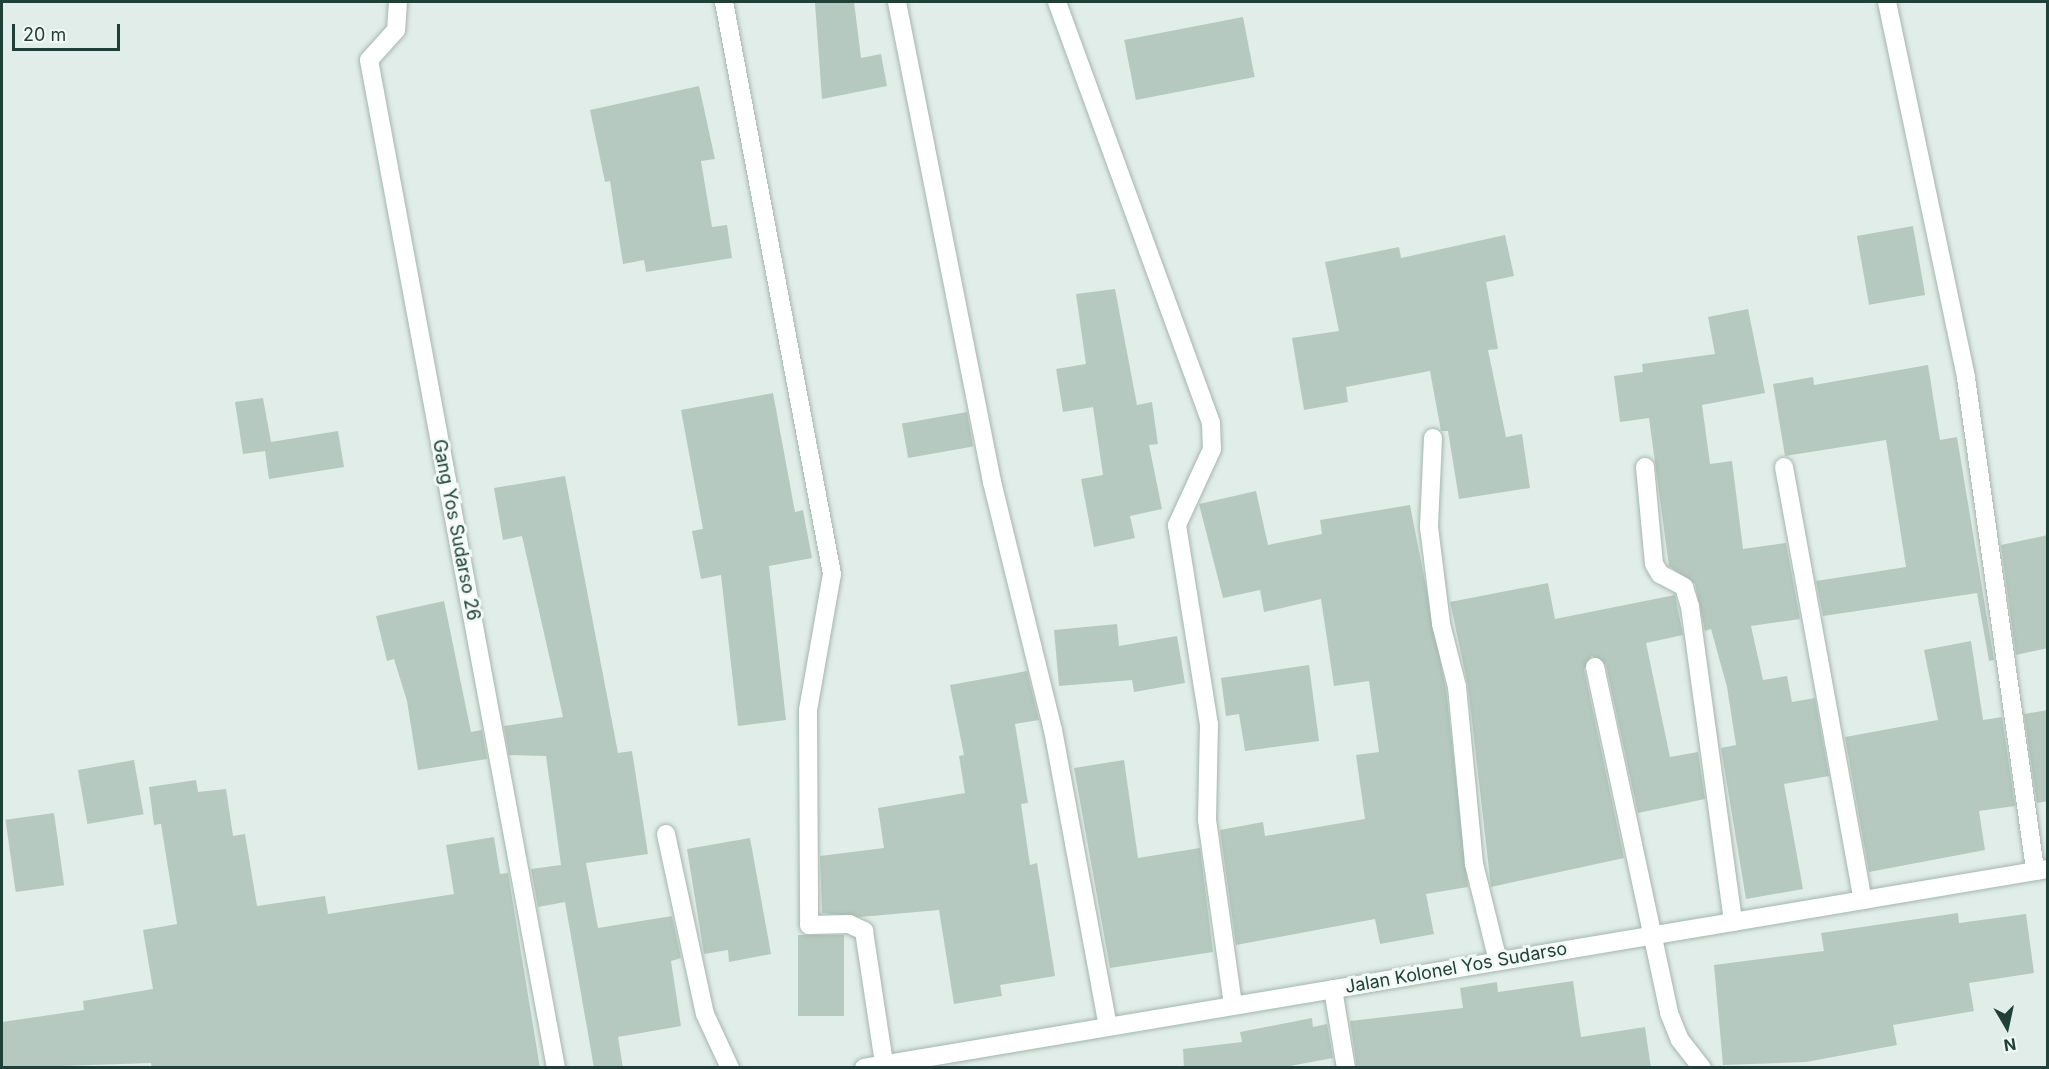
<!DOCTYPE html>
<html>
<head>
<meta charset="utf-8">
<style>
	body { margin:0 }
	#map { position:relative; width:2049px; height:1069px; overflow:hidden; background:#e1ede8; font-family:Inter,sans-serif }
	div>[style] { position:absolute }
	.building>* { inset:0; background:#b6c9c0; transform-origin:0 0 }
	.roads { filter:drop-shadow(0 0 2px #a3b6af) drop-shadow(0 0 2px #a3b6af) }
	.minor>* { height:18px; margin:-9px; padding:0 9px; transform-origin:9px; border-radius:9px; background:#fff }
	span { translate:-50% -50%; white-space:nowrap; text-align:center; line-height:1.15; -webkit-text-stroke:6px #f2f9f6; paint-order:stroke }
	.street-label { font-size:18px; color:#1f4036 }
	.frame { position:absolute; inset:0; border:3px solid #1f4036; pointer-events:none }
	.north { position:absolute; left:1977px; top:997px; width:60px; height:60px; -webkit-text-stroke:4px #f2f9f6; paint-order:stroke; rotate:171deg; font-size:16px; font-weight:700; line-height:24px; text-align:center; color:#1f4036 }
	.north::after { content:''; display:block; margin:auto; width:21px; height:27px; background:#1f4036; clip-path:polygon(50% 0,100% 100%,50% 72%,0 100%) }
	.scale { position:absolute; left:12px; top:24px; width:108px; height:27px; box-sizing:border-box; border:3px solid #1f4036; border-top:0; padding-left:8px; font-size:18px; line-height:21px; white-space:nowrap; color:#1f4036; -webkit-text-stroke:4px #f2f9f6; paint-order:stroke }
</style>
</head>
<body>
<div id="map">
	<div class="building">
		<div style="clip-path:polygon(854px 2px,861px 58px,881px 54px,887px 86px,822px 99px,815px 3px)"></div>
		<div style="left:1243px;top:17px;width:61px;height:121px;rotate:79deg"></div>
		<div style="clip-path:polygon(699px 86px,715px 159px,701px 161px,712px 227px,727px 225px,732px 258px,646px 272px,644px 260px,623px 264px,610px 181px,605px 182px,590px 110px)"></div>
		<div style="left:1913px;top:226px;width:70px;height:57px;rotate:80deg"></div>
		<div style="clip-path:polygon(1505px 235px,1514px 276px,1486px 282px,1498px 349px,1488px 350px,1506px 437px,1522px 434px,1530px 488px,1459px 499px,1448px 431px,1441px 431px,1430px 371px,1346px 387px,1348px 402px,1304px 410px,1292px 338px,1339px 331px,1325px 262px,1399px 247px,1401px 258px)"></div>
		<div style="clip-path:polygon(1115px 289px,1137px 405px,1152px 402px,1158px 444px,1149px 445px,1162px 509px,1130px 516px,1135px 538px,1094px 547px,1081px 479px,1103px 475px,1093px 407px,1063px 412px,1056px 369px,1086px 364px,1076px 294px)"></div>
		<div style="clip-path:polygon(1748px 309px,1765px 393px,1702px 405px,1710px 464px,1732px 461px,1743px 549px,1786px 543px,1800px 619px,1751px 626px,1763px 680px,1787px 676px,1792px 702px,1815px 698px,1829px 776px,1784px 784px,1803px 889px,1746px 899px,1721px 748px,1736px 745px,1727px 687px,1711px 629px,1705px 631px,1695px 584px,1669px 566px,1649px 418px,1620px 422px,1614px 376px,1643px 372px,1642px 364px,1715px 354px,1708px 317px)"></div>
		<div style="clip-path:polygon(1928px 365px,1940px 440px,1957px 437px,1994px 660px,1989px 661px,1977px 593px,1823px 616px,1816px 581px,1906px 567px,1886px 440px,1785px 456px,1773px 384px,1813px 377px,1814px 385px)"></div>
		<div style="clip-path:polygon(773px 393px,795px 512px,803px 510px,812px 558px,769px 566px,786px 720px,738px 726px,721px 575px,701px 579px,692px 531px,703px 529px,681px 410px)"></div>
		<div style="clip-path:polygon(263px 398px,271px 442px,338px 431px,344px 467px,269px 479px,265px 451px,243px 454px,235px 402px)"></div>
		<div style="left:967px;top:412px;width:35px;height:66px;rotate:80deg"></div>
		<div style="clip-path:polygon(565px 476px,618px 753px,632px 751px,648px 854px,586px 863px,598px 928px,672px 916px,681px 958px,671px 961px,681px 1026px,618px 1037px,623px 1068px,594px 1068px,565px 902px,538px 907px,531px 869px,561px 865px,546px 756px,509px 755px,504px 726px,563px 717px,522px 536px,503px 540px,494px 488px)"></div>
		<div style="clip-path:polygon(1256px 491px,1268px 545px,1322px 534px,1320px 520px,1410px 505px,1446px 689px,1468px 887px,1426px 894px,1434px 934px,1380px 944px,1375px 919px,1236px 945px,1220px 830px,1263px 822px,1265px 836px,1365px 819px,1356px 755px,1379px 752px,1369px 681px,1334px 686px,1321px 599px,1264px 612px,1260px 590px,1223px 598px,1199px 504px)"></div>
		<div style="clip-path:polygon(2048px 535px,2048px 648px,2016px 655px,2001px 545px)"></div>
		<div style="clip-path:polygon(1548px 583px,1555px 619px,1675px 595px,1683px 635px,1646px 643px,1670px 757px,1698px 752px,1705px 799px,1638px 813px,1606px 665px,1592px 656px,1584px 669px,1624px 858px,1491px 887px,1468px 686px,1450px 602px)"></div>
		<div style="clip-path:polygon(444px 601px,471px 732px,482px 730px,487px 759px,418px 770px,407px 701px,394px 659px,387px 661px,376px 616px)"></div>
		<div style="clip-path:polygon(1117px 624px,1119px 646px,1177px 636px,1185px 683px,1134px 692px,1132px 680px,1059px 686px,1054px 630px)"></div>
		<div style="clip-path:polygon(1971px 641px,1983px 720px,2002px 717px,2015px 806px,1979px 811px,1985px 850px,1869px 872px,1845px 737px,1938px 720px,1924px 650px)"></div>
		<div style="clip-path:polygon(1309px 665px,1319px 741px,1245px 751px,1239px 714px,1226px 716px,1221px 678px)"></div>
		<div style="clip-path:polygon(1027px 671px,1039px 720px,1015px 724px,1028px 803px,1021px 804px,1030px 865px,1037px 863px,1055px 976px,1000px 985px,1002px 996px,954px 1004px,939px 910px,860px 917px,822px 913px,820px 856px,884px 848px,878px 808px,965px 793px,959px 756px,964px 755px,950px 685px)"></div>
		<div style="clip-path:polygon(2048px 710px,2048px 801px,2037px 803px,2024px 714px)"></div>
		<div style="left:134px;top:760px;width:55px;height:57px;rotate:80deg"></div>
		<div style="clip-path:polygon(1124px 760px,1138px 858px,1200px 848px,1213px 952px,1110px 968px,1074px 768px)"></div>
		<div style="clip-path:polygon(196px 780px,198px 792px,226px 789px,233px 836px,245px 834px,257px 906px,325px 896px,328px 914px,454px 894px,446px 845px,494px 837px,500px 874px,508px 873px,540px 1068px,152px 1068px,151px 1063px,2px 1068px,2px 1022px,84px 1010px,83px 1001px,153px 989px,143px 930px,177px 924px,161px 824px,154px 825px,149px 787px)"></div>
		<div style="left:54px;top:813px;width:73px;height:49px;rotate:82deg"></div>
		<div style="clip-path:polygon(750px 838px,771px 954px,729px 962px,728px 950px,704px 954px,687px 849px)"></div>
		<div style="clip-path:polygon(1958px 913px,1959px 923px,2026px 914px,2034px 973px,1969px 983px,1974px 1011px,1893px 1025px,1897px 1045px,1806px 1062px,1723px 1065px,1714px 965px,1824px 951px,1821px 933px)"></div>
		<div style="left:798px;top:935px;width:46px;height:81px"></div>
		<div style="clip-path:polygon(1573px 981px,1581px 1037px,1645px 1027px,1651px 1068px,1357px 1068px,1350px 1021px,1463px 1008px,1460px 988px,1497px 982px,1498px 992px)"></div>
		<div style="clip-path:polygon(1312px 1018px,1313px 1027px,1327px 1024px,1333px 1058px,1279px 1068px,1184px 1068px,1183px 1049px,1242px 1042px,1240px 1032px)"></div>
	</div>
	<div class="roads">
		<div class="minor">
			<div style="left:398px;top:2px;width:28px;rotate:94deg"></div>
			<div style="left:396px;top:30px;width:40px;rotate:132deg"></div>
			<div style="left:369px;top:60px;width:1025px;rotate:79.49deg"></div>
			<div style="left:724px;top:2px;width:582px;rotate:79.31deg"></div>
			<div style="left:832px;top:574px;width:138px;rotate:100deg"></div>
			<div style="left:808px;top:710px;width:215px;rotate:89.7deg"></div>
			<div style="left:809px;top:925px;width:40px;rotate:-1.4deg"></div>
			<div style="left:849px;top:924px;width:17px;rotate:25deg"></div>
			<div style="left:864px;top:931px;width:134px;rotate:81.4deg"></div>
			<div style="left:897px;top:2px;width:489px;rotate:78.8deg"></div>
			<div style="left:992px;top:482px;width:255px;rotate:76.2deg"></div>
			<div style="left:1053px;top:730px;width:301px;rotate:79.5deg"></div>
			<div style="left:1057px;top:2px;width:448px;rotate:69.9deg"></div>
			<div style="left:1211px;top:423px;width:26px;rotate:88deg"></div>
			<div style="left:1212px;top:449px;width:84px;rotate:114.7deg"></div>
			<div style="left:1177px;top:525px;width:202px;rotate:80.9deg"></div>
			<div style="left:1209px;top:724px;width:96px;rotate:91.2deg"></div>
			<div style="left:1207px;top:820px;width:187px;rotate:82deg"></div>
			<div style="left:1887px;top:2px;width:384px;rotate:78.1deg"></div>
			<div style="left:1966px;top:378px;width:498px;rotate:82deg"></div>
			<div style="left:1433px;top:438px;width:89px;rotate:92.6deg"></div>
			<div style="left:1429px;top:527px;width:98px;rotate:82.9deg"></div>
			<div style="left:1441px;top:624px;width:65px;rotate:75.7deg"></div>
			<div style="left:1457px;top:687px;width:178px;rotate:84.5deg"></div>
			<div style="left:1474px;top:864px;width:100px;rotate:76.1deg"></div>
			<div style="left:1645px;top:467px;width:97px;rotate:84.7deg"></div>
			<div style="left:1654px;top:564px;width:12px;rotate:59deg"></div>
			<div style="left:1660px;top:574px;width:27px;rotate:28deg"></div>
			<div style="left:1684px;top:587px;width:21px;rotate:73deg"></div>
			<div style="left:1690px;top:607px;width:318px;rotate:82.2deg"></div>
			<div style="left:1784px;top:467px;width:440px;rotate:79.7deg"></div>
			<div style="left:1595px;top:667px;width:354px;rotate:77.9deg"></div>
			<div style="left:1669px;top:1013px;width:29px;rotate:68deg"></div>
			<div style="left:1680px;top:1040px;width:36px;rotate:52deg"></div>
			<div style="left:666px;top:834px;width:184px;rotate:77.8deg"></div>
			<div style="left:705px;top:1014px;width:60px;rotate:65.2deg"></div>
			<div style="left:1333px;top:989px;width:80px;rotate:80.7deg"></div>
			<div style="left:864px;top:1068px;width:1201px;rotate:-9.54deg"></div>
		</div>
	</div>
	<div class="street-label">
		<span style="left:456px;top:530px;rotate:79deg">Gang Yos Sudarso 26</span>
		<span style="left:1456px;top:968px;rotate:-10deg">Jalan Kolonel Yos Sudarso</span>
	</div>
	<div class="frame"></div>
	<div class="north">N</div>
	<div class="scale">20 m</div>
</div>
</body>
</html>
